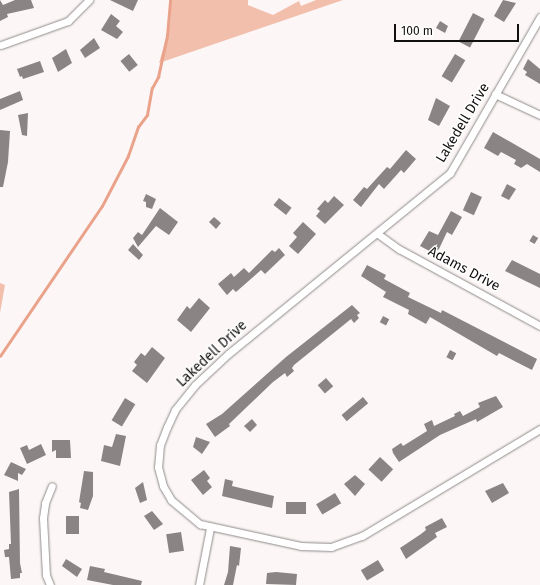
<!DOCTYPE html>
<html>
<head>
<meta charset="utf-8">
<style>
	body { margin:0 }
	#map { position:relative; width:540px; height:585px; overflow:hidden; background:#fcf7f6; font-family:"Fira Sans",sans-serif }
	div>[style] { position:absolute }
	.green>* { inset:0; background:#f3bfad }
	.stream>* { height:2.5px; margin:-1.25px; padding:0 1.25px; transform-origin:1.25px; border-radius:1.25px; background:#eaa28b }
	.building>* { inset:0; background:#8a8584; transform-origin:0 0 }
	.roads { filter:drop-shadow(0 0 1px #8e8a89) drop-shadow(0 0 1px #8e8a89) }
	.street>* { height:7px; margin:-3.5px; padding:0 3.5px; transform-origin:3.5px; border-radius:3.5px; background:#fff }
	span { translate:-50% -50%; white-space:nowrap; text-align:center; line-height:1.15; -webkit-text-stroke:3px #fff; paint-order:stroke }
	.street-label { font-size:14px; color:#12100f }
	.scale { position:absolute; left:394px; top:24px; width:125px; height:18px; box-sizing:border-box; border:2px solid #12100f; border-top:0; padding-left:5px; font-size:12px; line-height:14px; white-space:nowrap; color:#12100f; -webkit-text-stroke:3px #fff; paint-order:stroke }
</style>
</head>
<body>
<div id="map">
	<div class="green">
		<div style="clip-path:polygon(171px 0,248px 0,248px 5px,273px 15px,299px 1px,301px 6px,316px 0,343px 0,159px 63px,170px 25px)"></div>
		<div style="clip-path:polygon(0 283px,5px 285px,0 313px)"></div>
	</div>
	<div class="stream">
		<div style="left:0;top:356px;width:181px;rotate:-55.8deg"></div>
		<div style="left:102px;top:206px;width:56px;rotate:-62.5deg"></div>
		<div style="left:128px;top:156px;width:31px;rotate:-71deg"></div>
		<div style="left:138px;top:127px;width:15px;rotate:-53deg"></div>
		<div style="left:147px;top:115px;width:27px;rotate:-80deg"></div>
		<div style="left:152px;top:88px;width:13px;rotate:-61deg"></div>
		<div style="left:158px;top:77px;width:42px;rotate:-77.6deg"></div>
		<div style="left:167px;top:36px;width:36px;rotate:-85deg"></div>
	</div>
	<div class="building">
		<div style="clip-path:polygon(0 0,3px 5px,15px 0,31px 0,34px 8px,7px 14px,8px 17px,0 21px)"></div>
		<div style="clip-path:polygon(110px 0,138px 0,133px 11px)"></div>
		<div style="clip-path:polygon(503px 0,516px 3px,504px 22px,494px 16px)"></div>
		<div style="left:473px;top:13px;width:13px;height:32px;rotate:27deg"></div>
		<div style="clip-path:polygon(111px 14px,120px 21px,116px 26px,123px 32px,117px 39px,101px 30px)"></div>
		<div style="clip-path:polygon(440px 21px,448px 26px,445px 33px,436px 28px)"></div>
		<div style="clip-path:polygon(94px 38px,100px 48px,85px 58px,80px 50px)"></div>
		<div style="clip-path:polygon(66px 49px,72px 63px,58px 72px,52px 58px)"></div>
		<div style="left:129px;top:54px;width:14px;height:11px;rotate:51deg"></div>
		<div style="left:455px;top:54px;width:12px;height:26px;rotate:31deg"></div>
		<div style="clip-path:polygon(528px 59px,540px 69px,540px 84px,525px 75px,527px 72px,523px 69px)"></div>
		<div style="clip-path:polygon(40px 61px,44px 72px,23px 79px,22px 76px,20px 77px,17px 69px)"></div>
		<div style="clip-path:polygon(20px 91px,23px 100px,0 110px,0 99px)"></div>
		<div style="clip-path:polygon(436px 98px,450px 106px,439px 126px,428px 120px)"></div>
		<div style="clip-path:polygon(28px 113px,27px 136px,22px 135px,18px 115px)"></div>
		<div style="clip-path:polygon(0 130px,10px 131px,8px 162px,3px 187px,0 187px)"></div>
		<div style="clip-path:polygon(493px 132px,540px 159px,540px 172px,527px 164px,521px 168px,514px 164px,516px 160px,501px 152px,498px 156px,484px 148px)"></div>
		<div style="clip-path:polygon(406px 150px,416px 159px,404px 173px,401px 170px,384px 189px,379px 184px,361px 207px,353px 200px,364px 187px,367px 189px,387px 167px,390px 169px)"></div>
		<div style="clip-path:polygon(507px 184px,516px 189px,509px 200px,501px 196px)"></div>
		<div style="left:471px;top:192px;width:12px;height:20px;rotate:24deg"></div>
		<div style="clip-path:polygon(146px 194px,156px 199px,152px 209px,146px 207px,146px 202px,143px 201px)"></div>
		<div style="clip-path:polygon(334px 196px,344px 205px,325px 224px,316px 216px,320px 211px,317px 209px,325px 200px,328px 203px)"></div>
		<div style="left:279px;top:198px;width:16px;height:9px;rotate:38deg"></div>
		<div style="clip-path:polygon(160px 208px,178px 222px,169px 235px,156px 226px,138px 247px,133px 238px,138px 232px,142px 235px)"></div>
		<div style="clip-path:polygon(451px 211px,462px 217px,452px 235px,447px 232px,439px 249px,433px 253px,420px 246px,429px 231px,438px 235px)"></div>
		<div style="clip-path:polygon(214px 217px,221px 223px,216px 229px,209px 222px)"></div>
		<div style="clip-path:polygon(303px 222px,316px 234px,298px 254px,289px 246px,297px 237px,293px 233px)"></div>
		<div style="left:533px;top:235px;width:6px;height:7px;rotate:31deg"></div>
		<div style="clip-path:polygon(133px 244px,143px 255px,139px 260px,128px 250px)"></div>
		<div style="clip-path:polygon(279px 248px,285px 255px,265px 274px,261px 270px,236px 292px,233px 289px,227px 295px,218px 284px,231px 273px,234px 277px,244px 268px,249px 273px,272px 250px,275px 252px)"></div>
		<div style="clip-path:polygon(512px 260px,540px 274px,540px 288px,505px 271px)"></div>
		<div style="clip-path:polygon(367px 265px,386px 275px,384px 279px,410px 293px,408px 297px,441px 313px,442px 310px,537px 359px,532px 370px,499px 353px,497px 356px,430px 317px,426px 324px,408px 314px,409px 310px,383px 297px,386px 292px,361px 276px)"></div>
		<div style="clip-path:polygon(199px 298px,210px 308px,191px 332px,177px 320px,187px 306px,190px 309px)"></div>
		<div style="clip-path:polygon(352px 305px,360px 313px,357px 315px,359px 318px,354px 323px,351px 319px,294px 365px,292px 368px,294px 371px,287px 377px,285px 373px,273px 382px,229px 424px,230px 426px,215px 437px,206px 424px,222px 414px,286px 357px)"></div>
		<div style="left:383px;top:316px;width:7px;height:7px;rotate:27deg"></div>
		<div style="clip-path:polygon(152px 347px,165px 358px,147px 383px,132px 371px,137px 365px,134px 362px,141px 353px,145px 356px)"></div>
		<div style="left:450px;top:350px;width:7px;height:8px;rotate:27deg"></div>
		<div style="left:326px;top:378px;width:11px;height:11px;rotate:49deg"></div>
		<div style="clip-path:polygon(496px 396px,503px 407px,477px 422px,476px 419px,440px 435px,399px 462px,393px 453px,392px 449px,401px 443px,403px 446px,427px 431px,424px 424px,432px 420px,434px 426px,455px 416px,454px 414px,460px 411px,463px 416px,480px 407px,478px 403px)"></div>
		<div style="left:363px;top:397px;width:8px;height:28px;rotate:50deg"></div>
		<div style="left:125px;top:398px;width:12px;height:26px;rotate:31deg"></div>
		<div style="clip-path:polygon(252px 419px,257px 425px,250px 432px,244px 426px)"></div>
		<div style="clip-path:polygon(116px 434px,126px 436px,120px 466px,101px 461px,104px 445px,112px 447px)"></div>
		<div style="clip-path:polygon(196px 437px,210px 442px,202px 454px,193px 447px)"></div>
		<div style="clip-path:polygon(52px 440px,70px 440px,71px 458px,56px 458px,56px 450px,52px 452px)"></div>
		<div style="clip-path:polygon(41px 444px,46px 455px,27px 464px,20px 448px,27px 445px,29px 450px)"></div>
		<div style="left:380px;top:457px;width:18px;height:17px;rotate:43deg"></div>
		<div style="clip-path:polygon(11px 462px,26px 469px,22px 475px,18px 473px,18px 481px,4px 475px)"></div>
		<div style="clip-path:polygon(204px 470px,210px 478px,207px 481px,212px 487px,203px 495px,191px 480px)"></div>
		<div style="clip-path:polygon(84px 471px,93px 472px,93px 496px,88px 510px,80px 508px,81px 503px,79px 502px)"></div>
		<div style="clip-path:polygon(355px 475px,365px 484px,355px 496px,344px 484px)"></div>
		<div style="clip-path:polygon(225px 479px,233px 481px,232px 486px,274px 496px,272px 508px,222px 496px)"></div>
		<div style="clip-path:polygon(143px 482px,147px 500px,140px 503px,135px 488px)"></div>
		<div style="clip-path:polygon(503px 483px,509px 493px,492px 503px,485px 491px)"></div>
		<div style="clip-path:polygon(19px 489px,20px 563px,22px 573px,20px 573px,20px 578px,11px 579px,9px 557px,5px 557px,4px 550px,9px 549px,9px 544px,11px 544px,9px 492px)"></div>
		<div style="left:335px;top:493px;width:12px;height:22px;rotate:59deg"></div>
		<div style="left:306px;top:502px;width:12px;height:20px;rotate:90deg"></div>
		<div style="clip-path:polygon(152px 511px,163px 524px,154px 530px,144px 516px)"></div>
		<div style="left:66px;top:516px;width:13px;height:18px"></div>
		<div style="clip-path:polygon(442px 518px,447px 527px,435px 533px,437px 537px,406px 559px,400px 548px,421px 534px,426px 530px,425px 527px)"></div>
		<div style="left:181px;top:532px;width:19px;height:15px;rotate:81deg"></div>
		<div style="clip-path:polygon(230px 546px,241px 548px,239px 566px,237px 565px,233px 585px,224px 585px,228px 572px)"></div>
		<div style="clip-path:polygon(66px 559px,82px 569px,77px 577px,62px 566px)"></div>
		<div style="left:378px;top:560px;width:12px;height:20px;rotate:59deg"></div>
		<div style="clip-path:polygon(90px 566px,105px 569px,104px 572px,142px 581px,141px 585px,113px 585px,87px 580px)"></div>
		<div style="clip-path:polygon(276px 572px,297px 574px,296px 585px,266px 584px,267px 573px)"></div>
	</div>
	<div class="roads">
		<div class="street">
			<div style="left:540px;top:17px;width:180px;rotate:120deg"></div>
			<div style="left:450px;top:173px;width:286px;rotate:140.8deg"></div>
			<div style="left:228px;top:354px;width:45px;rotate:136.8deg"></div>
			<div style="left:195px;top:385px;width:32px;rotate:129deg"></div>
			<div style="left:175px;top:410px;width:19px;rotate:115deg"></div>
			<div style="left:167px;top:427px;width:19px;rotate:111deg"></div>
			<div style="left:160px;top:445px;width:22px;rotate:95deg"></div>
			<div style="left:158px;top:467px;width:20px;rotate:75deg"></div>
			<div style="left:163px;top:486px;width:16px;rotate:60deg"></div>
			<div style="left:171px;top:500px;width:38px;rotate:40deg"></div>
			<div style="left:200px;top:524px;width:103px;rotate:12.3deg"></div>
			<div style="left:301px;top:546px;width:30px;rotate:2deg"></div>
			<div style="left:331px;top:547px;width:33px;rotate:-20deg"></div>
			<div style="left:362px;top:536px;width:208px;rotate:-31deg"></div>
			<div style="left:1px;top:45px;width:71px;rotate:-19.7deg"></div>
			<div style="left:68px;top:21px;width:30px;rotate:-45deg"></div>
			<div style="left:495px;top:94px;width:50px;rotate:25deg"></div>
			<div style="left:378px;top:234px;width:26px;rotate:36deg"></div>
			<div style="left:399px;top:249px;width:161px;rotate:28.6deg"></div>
			<div style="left:50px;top:585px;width:11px;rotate:-112deg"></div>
			<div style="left:46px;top:575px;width:57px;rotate:-93deg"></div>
			<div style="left:43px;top:518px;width:15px;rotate:-82deg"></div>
			<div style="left:45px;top:503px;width:18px;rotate:-68deg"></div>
			<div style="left:199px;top:585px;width:58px;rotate:-79.1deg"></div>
		</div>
	</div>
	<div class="street-label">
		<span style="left:463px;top:123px;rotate:-59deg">Lakedell Drive</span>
		<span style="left:464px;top:269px;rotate:28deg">Adams Drive</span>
		<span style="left:212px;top:354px;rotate:-43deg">Lakedell Drive</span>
	</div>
	<div class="scale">100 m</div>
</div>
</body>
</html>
